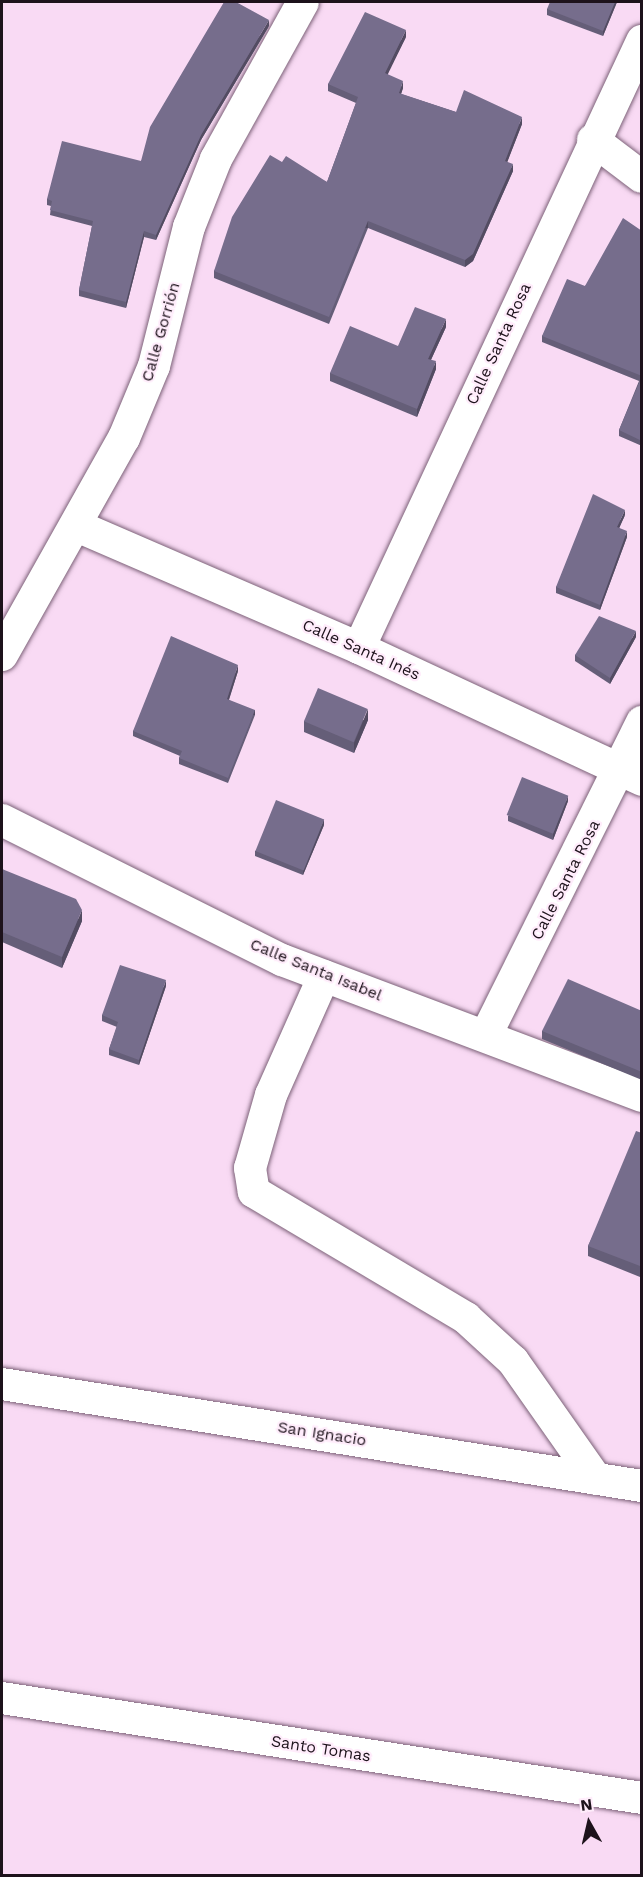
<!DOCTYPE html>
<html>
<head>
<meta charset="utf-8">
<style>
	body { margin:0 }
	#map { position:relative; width:643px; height:1877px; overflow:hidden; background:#f9daf4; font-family:"Work Sans",sans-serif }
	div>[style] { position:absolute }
	.roads { filter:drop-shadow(0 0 2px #7c6178) drop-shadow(0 0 2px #7c6178) }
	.street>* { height:32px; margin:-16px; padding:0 16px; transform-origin:16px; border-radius:16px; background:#fff }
	.wall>* { inset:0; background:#655e78 }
	.shaded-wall>* { inset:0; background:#534c62; transform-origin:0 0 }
	.building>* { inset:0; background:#766d8c; transform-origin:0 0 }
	span { translate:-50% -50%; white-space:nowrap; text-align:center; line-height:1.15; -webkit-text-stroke:4.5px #ffecfb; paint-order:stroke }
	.street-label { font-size:16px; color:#1d121b }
	.frame { position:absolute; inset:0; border:3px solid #1d121b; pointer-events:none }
	.north { position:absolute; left:559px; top:1793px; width:60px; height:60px; -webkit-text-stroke:4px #ffecfb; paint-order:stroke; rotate:352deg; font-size:16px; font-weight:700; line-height:24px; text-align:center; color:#1d121b }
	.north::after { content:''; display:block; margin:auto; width:21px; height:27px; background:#1d121b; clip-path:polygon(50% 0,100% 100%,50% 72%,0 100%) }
</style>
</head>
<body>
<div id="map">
	<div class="roads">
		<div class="street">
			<div style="left:593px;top:140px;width:61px;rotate:37.1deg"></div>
			<div style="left:77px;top:526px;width:307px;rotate:23.4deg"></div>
			<div style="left:359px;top:648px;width:312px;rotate:25deg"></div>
			<div style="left:359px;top:648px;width:670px;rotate:-65deg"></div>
			<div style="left:2px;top:655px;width:249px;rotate:-60.7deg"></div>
			<div style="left:124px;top:438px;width:78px;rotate:-67.4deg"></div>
			<div style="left:154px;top:366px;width:143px;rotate:-75.9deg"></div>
			<div style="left:189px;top:227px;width:73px;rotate:-68.3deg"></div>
			<div style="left:216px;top:159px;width:179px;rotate:-61deg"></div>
			<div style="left:2px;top:820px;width:313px;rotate:26.6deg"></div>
			<div style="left:282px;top:960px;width:385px;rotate:20.7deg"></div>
			<div style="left:324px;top:976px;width:130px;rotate:114deg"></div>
			<div style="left:271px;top:1095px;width:76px;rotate:106deg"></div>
			<div style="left:250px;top:1168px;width:24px;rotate:81deg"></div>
			<div style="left:254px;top:1192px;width:247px;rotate:30.7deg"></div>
			<div style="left:466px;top:1318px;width:64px;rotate:42.5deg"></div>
			<div style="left:513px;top:1361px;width:144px;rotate:54.9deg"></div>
			<div style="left:486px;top:1035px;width:350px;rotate:-63.5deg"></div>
			<div style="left:2px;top:1384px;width:648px;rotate:9.06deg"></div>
			<div style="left:2px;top:1698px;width:648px;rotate:8.88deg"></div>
		</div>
	</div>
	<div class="wall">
		<div style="clip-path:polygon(617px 2px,603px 36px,547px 15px,547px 9px)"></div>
		<div style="clip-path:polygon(269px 26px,201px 140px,156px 240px,144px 237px,126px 308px,79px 296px,79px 290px,92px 226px,50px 215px,51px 206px,47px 205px,47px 199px,141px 161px)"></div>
		<div style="clip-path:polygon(406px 37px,387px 74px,403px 88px,401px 94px,456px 112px,522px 124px,507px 162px,513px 171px,473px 261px,465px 267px,368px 228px,329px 324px,214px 278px,214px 271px,282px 162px,327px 182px,356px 103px,328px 91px,328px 84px)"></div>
		<div style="clip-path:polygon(642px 231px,642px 446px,619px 436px,619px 430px,639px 381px,542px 342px,542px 336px,585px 286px)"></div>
		<div style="clip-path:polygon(446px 327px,431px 360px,436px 369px,417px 417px,330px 381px,330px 373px)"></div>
		<div style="clip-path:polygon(625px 515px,619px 528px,627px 537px,600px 610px,556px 593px,556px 587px)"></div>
		<div style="clip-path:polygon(636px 637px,610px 684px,575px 661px,575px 655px)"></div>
		<div style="clip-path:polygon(238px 671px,229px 700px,255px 715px,228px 783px,179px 764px,179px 758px,180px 756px,133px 736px,133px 731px)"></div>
		<div style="clip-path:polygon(368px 720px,354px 753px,304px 732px,304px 721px)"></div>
		<div style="clip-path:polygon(568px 801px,553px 840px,508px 821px,508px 816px)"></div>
		<div style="clip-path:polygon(324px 825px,303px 875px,255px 856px,255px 851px)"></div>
		<div style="clip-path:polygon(2px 869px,82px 921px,62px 968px,2px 942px)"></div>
		<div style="clip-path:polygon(166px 986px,139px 1065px,109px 1055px,109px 1049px,117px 1027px,102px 1021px,102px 1015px)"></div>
		<div style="clip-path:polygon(642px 1011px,642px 1080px,542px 1039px,542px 1031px)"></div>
		<div style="clip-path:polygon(642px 1133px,642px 1272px,640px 1277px,588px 1256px,588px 1246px)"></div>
	</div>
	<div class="shaded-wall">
		<div style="clip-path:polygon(615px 2px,617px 2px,603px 36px,603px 31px)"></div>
		<div style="clip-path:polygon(269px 20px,269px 26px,201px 140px,156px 240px,156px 235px,201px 135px)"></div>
		<div style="clip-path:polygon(406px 30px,406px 37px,385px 80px,385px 73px)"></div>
		<div style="clip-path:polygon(403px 81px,403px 88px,399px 100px,399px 93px)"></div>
		<div style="clip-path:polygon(522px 117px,522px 124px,505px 168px,505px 161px)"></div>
		<div style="clip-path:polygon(513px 164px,513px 171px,473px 261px,465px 267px,465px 260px)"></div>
		<div style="left:368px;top:221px;width:7px;height:104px;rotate:90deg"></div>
		<div style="clip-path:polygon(144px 231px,144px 237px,126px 308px,126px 302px)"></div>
		<div style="clip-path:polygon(446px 319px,446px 327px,428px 366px,428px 359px)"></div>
		<div style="clip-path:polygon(436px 361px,436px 369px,417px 417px,417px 409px)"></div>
		<div style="clip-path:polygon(625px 510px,625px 515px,617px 533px,617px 527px)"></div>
		<div style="clip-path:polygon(627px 531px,627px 537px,600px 610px,600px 605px)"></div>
		<div style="clip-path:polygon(636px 631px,636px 637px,610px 684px,610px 678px)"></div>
		<div style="clip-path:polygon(238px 665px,238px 671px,227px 705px,227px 699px)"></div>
		<div style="clip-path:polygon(368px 709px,368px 720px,354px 753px,354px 743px)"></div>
		<div style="left:255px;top:710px;width:5px;height:73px;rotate:90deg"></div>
		<div style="clip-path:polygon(568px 796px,568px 801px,553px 840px,553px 834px)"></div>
		<div style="clip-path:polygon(324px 819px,324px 825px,303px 875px,303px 870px)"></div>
		<div style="clip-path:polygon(82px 910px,82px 921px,62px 968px,62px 957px)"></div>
		<div style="clip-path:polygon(166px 980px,166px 986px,139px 1065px,139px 1060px)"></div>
		<div style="clip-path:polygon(642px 1261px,642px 1272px,640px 1277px,640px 1266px)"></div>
	</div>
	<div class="building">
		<div style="clip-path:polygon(224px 2px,236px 2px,269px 20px,201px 135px,156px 235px,144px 231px,126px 302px,79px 290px,93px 221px,50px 210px,52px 201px,47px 199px,62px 141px,141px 161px,150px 127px)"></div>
		<div style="clip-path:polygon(550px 2px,615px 2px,603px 31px,547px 9px)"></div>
		<div style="clip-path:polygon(365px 12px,406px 30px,385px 73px,403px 81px,399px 93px,456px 112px,464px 90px,522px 117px,505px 161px,513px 164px,473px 254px,465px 260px,368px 221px,329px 317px,214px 271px,232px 217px,270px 155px,282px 162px,286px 156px,327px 182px,358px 97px,328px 84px)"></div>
		<div style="clip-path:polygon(623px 218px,642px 231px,642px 376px,542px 336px,567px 279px,585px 286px)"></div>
		<div style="clip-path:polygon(415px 307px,446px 319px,428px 359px,436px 361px,417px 409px,330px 373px,350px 326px,398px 346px)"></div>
		<div style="clip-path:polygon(642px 376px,642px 441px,619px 430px)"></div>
		<div style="clip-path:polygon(593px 494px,625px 510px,617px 527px,627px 531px,600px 605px,556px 587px)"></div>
		<div style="clip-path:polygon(599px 616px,636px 631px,610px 678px,575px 655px)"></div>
		<div style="clip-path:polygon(171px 636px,238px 665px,227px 699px,255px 710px,228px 778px,179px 758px,182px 751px,133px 731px)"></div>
		<div style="left:318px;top:688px;width:54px;height:36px;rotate:23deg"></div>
		<div style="left:522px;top:777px;width:50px;height:41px;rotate:22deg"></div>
		<div style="left:276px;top:800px;width:52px;height:55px;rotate:22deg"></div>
		<div style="clip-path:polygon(2px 869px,76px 899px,82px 910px,62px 957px,2px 932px)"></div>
		<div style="clip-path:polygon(120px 965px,166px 980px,139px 1060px,109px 1049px,118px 1022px,102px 1015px)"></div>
		<div style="clip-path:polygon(568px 979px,642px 1011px,642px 1072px,542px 1031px)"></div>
		<div style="clip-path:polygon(636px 1131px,642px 1133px,642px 1261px,640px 1266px,588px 1246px)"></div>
	</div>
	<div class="street-label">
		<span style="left:161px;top:332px;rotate:-74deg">Calle Gorrión</span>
		<span style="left:499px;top:344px;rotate:-65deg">Calle Santa Rosa</span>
		<span style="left:361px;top:650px;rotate:24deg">Calle Santa Inés</span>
		<span style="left:566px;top:880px;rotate:-63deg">Calle Santa Rosa</span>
		<span style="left:316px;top:970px;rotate:22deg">Calle Santa Isabel</span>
		<span style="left:322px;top:1434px;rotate:9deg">San Ignacio</span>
		<span style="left:321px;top:1749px;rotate:9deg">Santo Tomas</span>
	</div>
	<div class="frame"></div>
	<div class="north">N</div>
</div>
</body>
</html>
